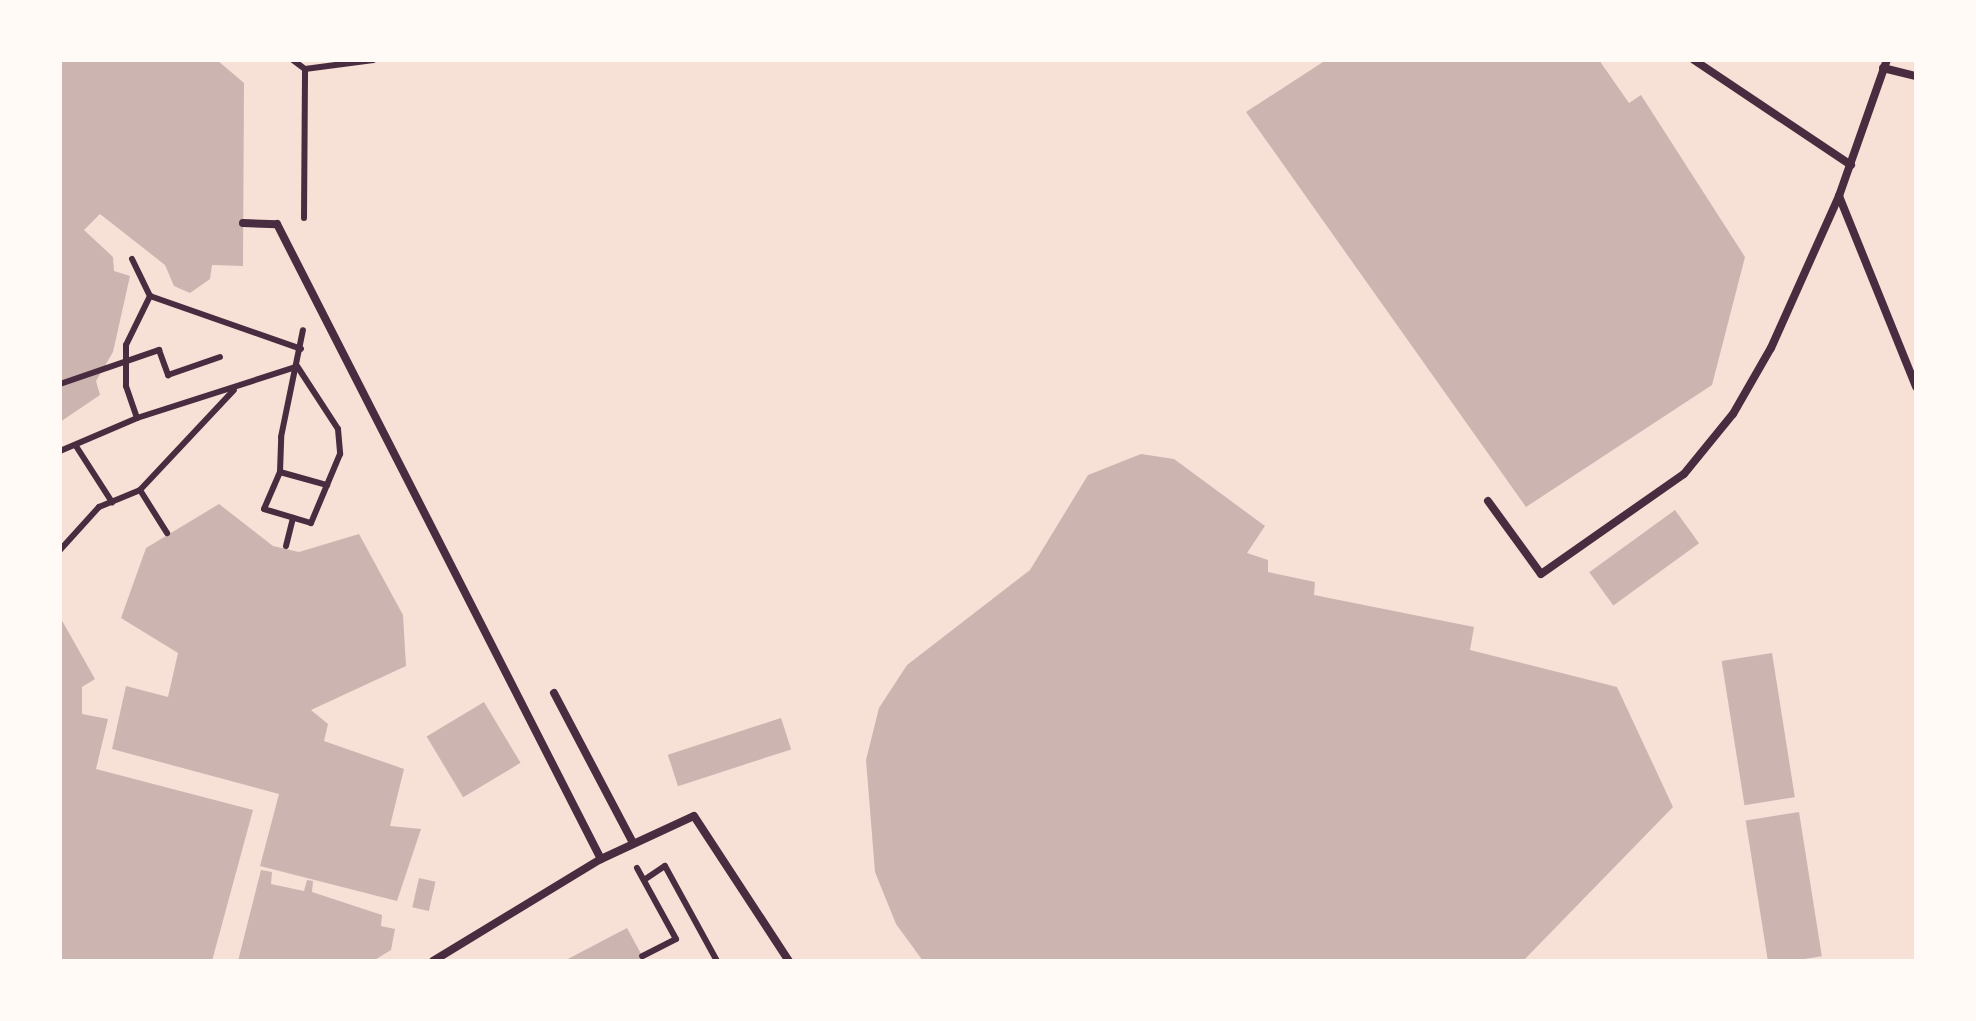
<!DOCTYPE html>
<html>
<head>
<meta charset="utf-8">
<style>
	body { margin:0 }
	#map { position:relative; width:1976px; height:1021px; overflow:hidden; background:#f7e1d7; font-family:Commissioner,sans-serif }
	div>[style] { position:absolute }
	.building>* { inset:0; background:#ccb4b1; transform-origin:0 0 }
	.path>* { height:6px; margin:-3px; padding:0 3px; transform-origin:3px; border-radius:3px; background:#4a2c40 }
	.service>* { height:8px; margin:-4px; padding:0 4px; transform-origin:4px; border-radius:4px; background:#4a2c40 }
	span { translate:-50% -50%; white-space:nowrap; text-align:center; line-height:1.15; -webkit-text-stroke:9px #fffaf5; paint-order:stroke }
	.frame { position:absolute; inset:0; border:62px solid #fffaf5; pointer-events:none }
</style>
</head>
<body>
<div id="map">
	<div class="building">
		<div style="clip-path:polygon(60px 60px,217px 60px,244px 83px,243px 266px,212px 265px,210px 279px,190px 293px,174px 286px,165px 265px,100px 214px,84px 230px,113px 257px,114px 271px,130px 276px,113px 352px,96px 381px,100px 395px,60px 422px)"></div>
		<div style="clip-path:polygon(1326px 60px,1599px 60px,1629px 103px,1641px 95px,1745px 257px,1712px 385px,1526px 507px,1246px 112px)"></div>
		<div style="clip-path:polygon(1141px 454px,1174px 459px,1265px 526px,1247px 553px,1268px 560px,1268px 572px,1315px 582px,1314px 595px,1474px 627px,1470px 650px,1617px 687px,1673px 807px,1523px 961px,923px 961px,896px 924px,875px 872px,866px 760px,879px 708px,907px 665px,1030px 570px,1088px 475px)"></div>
		<div style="clip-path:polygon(219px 504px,273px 546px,299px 552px,359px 534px,403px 615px,406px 666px,311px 710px,328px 724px,324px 741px,404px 769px,390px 826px,421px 829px,397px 901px,260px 866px,279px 794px,112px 749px,126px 686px,168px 697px,178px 653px,121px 618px,146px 548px)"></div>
		<div style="left:1675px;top:510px;width:41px;height:106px;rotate:54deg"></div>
		<div style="clip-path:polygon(60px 617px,95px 679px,82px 687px,82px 714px,108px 719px,96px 769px,253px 810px,212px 961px,60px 961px)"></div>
		<div style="left:1772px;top:653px;width:146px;height:51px;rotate:81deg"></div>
		<div style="left:484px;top:702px;width:71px;height:67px;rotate:59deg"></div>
		<div style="left:781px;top:718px;width:33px;height:119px;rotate:72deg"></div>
		<div style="left:1799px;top:812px;width:146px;height:54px;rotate:81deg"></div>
		<div style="clip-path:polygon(261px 870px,272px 872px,271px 884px,304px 891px,307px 880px,313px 881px,312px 892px,382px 915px,381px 926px,395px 929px,391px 950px,373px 961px,238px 961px)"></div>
		<div style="left:419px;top:878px;width:17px;height:30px;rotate:13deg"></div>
		<div style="clip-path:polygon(627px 928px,645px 961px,564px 961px)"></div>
	</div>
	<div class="path">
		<div style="left:293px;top:60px;width:15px;rotate:37deg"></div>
		<div style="left:304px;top:218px;width:149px;rotate:-89.6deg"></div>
		<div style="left:305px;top:69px;width:69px;rotate:-7.5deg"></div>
		<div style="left:132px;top:259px;width:41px;rotate:64.1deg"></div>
		<div style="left:297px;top:366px;width:75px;rotate:56.9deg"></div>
		<div style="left:338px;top:429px;width:25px;rotate:85deg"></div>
		<div style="left:340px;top:454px;width:75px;rotate:112.8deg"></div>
		<div style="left:311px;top:523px;width:49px;rotate:-163.4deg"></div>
		<div style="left:264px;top:509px;width:40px;rotate:-66.6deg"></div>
		<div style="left:280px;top:472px;width:35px;rotate:-88deg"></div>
		<div style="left:281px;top:437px;width:109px;rotate:-78.4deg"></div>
		<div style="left:60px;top:384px;width:105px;rotate:-19deg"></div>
		<div style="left:159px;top:350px;width:27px;rotate:70deg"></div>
		<div style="left:168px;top:375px;width:55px;rotate:-19.1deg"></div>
		<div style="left:137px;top:418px;width:34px;rotate:-109deg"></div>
		<div style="left:126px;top:386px;width:41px;rotate:-90deg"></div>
		<div style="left:126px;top:345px;width:55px;rotate:-63.9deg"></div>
		<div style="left:150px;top:296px;width:160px;rotate:19.3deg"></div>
		<div style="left:76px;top:446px;width:67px;rotate:57.3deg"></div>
		<div style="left:60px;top:451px;width:84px;rotate:-23.2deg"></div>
		<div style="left:137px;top:418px;width:167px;rotate:-17.8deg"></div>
		<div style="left:280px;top:472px;width:49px;rotate:15.5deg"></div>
		<div style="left:140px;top:490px;width:51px;rotate:57.9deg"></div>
		<div style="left:286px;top:546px;width:29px;rotate:-76deg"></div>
		<div style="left:60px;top:550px;width:58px;rotate:-47.8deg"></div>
		<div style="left:99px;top:507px;width:44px;rotate:-22.5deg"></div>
		<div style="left:140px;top:490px;width:137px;rotate:-46.8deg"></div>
		<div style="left:637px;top:868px;width:81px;rotate:61.2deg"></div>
		<div style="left:676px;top:939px;width:38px;rotate:153deg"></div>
		<div style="left:644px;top:880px;width:25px;rotate:-34deg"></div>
		<div style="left:665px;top:866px;width:108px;rotate:61.3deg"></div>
	</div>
	<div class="service">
		<div style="left:1694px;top:60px;width:189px;rotate:33.8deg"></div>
		<div style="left:1883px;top:68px;width:34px;rotate:14deg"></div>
		<div style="left:1839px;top:196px;width:206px;rotate:68deg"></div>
		<div style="left:243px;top:223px;width:34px;rotate:2deg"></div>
		<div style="left:277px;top:224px;width:713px;rotate:62.97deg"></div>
		<div style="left:1488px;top:501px;width:90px;rotate:54deg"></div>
		<div style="left:1541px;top:574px;width:174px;rotate:-35deg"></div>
		<div style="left:1684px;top:474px;width:77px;rotate:-50.8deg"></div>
		<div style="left:1733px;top:414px;width:76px;rotate:-60.1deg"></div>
		<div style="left:1771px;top:348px;width:167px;rotate:-65.9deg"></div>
		<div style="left:1839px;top:196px;width:144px;rotate:-70.6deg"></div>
		<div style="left:554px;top:693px;width:170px;rotate:62.2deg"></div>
		<div style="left:433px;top:961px;width:197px;rotate:-31.3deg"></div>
		<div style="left:601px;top:859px;width:102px;rotate:-24.8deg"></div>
		<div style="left:694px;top:816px;width:173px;rotate:56.8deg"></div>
	</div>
	<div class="frame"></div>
</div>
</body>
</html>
